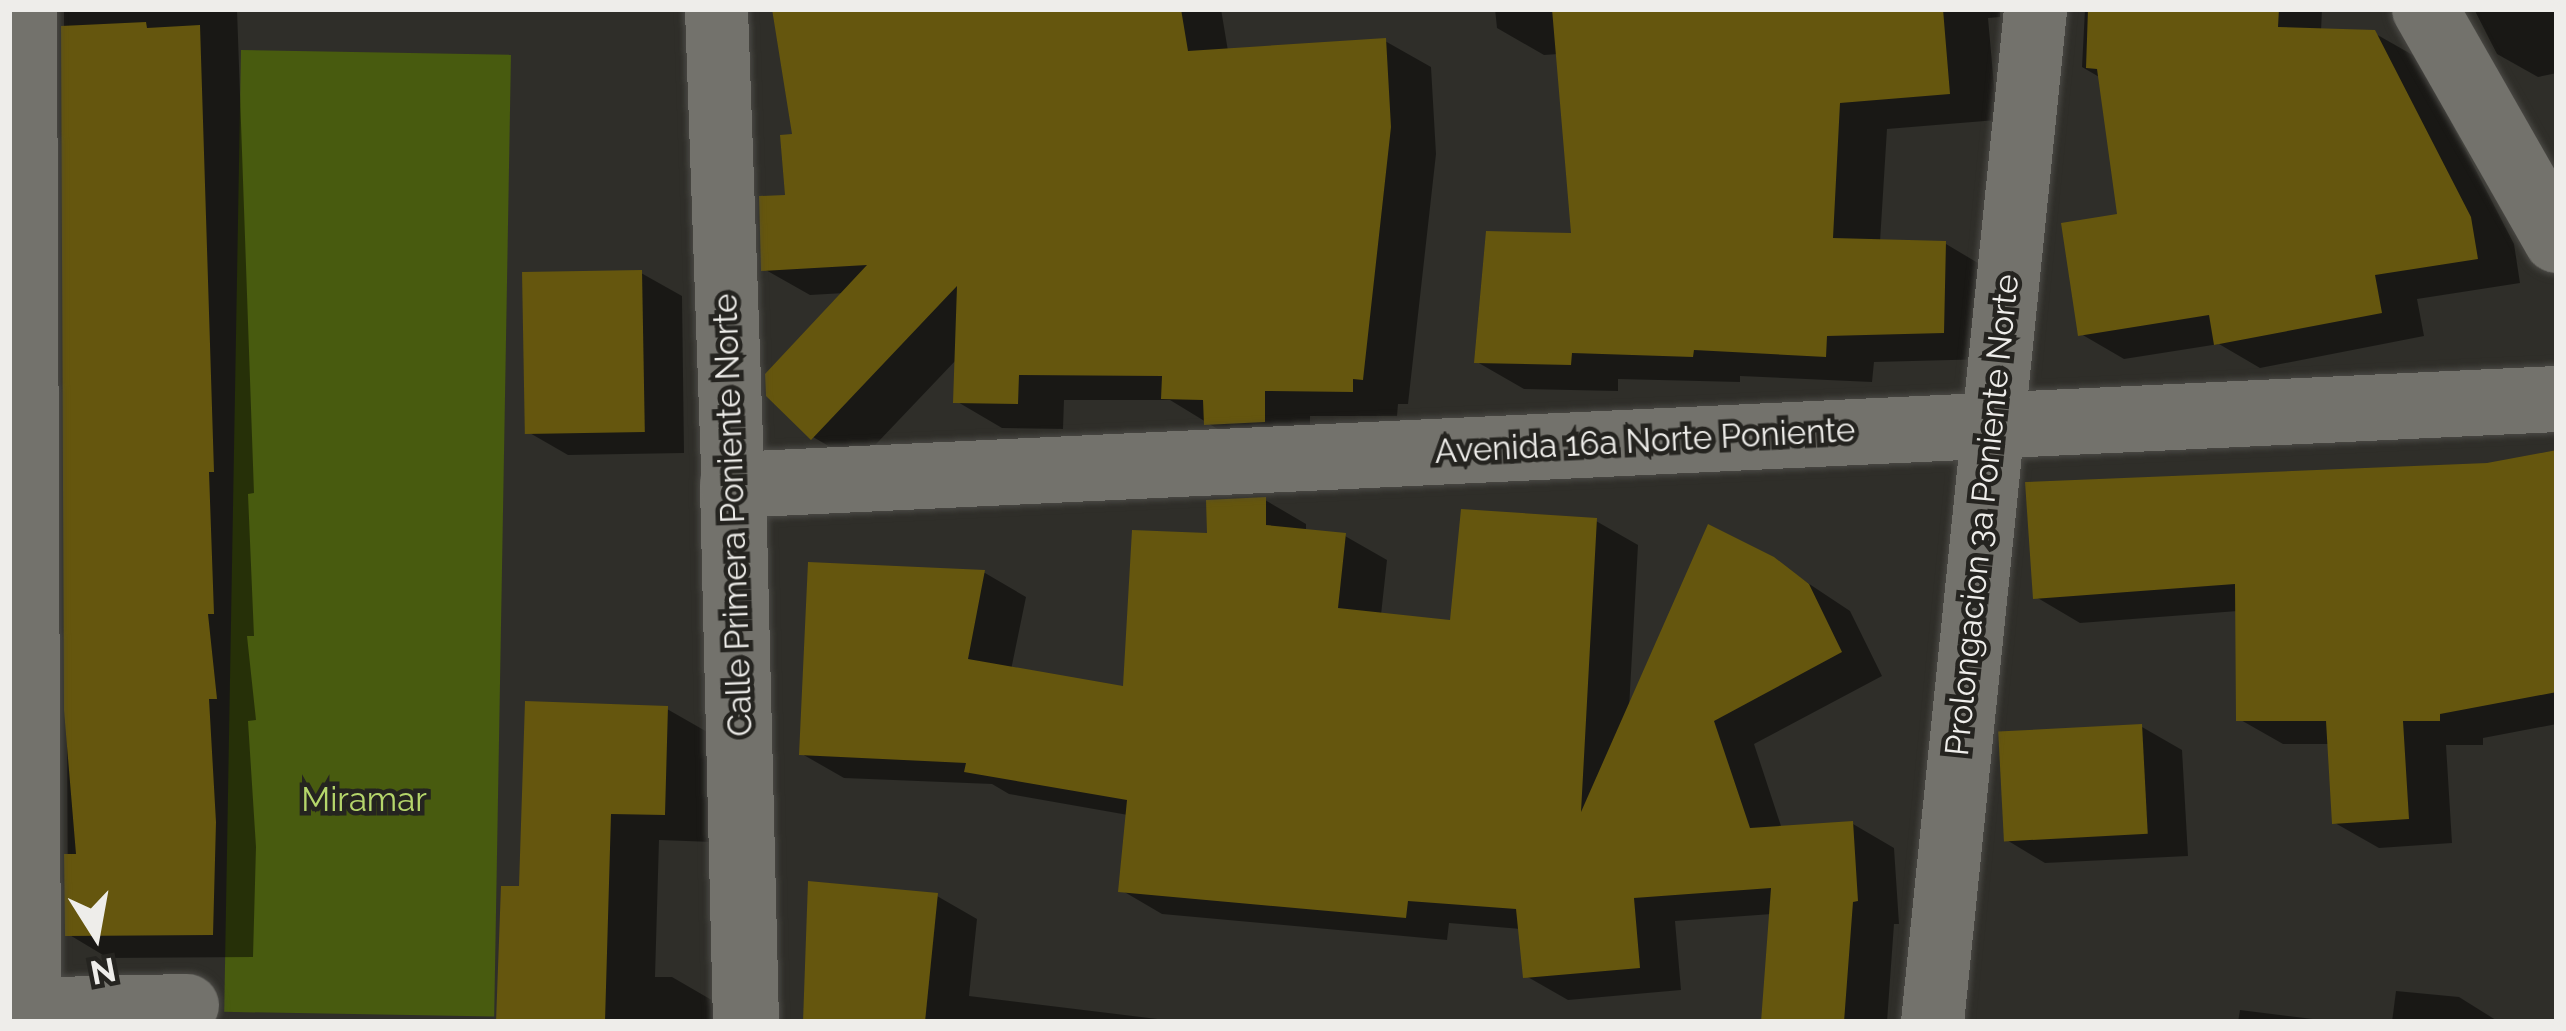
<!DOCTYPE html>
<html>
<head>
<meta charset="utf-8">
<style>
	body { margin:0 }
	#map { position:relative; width:2566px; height:1031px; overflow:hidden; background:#2f2e29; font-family:Raleway,sans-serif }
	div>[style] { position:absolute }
	.green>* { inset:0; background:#485b0f; transform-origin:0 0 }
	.shadow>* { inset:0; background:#0007 }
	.building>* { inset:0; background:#65560e; transform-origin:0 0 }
	.roads { filter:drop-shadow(0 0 3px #4b4a46) drop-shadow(0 0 3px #4b4a46) }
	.street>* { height:63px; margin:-31.5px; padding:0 31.5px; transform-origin:31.5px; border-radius:31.5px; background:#73726c }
	.secondary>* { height:66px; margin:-33px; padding:0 33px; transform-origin:33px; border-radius:33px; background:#73726c }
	span { translate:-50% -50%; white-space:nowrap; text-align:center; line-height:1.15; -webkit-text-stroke:9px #252420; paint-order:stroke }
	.street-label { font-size:33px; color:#eeedea }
	.park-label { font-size:33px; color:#b5d66b }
	.frame { position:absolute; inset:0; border:12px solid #eeedea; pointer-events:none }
	.north { position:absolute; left:36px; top:875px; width:120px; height:120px; -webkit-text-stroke:9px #252420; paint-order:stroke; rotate:169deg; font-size:33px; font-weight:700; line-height:48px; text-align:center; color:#eeedea }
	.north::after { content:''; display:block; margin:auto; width:42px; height:54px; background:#eeedea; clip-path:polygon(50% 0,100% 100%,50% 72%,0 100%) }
</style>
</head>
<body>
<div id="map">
	<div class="green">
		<div style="left:241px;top:50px;width:270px;height:962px;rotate:1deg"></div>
	</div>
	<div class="shadow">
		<div style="clip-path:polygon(64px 9px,237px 9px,254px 493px,248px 494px,254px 636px,247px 636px,256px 720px,248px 721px,256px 847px,253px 957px,108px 958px,68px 934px)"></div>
		<div style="clip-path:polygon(775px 9px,1221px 9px,1228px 51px,1385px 41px,1431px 67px,1436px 154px,1408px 404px,1398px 404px,1397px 416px,1310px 416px,1310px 447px,1252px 450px,1170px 400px,1064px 400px,1063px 429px,1002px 428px,956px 401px,957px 359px,858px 463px,813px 437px,845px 293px,810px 295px,764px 269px,788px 198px,795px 137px)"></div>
		<div style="clip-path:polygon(1495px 9px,2000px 9px,2000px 17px,1988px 18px,1997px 120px,1887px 129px,1880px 242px,1946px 244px,1993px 272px,1990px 359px,1874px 362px,1872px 382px,1740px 376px,1740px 382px,1618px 379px,1618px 391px,1524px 389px,1477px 362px,1575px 236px,1559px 54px,1544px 55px,1497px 28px)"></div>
		<div style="clip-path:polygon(2085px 9px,2322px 9px,2321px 31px,2374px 33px,2418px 58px,2514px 244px,2520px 283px,2417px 299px,2424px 336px,2260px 368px,2219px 344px,2124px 359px,2081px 334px,2120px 217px,2101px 78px,2082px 67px)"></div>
		<div style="clip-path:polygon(2474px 9px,2557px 9px,2557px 73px,2538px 77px,2497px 54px)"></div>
		<div style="clip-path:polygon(641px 273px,682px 296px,684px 453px,568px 455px,528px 432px)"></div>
		<div style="clip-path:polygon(2557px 453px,2557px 724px,2483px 738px,2483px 745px,2446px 745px,2452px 843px,2379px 848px,2335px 823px,2330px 744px,2283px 744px,2239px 719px,2238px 611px,2080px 623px,2036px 597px,2487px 466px)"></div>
		<div style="clip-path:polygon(1265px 500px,1306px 524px,1306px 532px,1345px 536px,1387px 560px,1381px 615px,1453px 624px,1596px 521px,1638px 545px,1629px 709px,1773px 560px,1850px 611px,1882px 676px,1754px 744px,1782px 829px,1853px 824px,1894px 848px,1899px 924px,1894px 924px,1887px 1022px,1764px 1022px,1772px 914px,1675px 921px,1681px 990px,1568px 1000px,1526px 976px,1521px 929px,1449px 923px,1447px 940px,1162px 914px,1121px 890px,1128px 815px,1009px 794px,992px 784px,844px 778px,802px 754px,811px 566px,985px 573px,1026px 597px,1011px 670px,1126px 690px,1210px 537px)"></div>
		<div style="clip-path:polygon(667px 709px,716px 737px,713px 842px,659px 840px,655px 977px,672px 977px,722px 1006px,721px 1022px,499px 1022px,522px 889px)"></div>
		<div style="clip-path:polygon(2142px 727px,2182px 750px,2188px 856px,2045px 863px,2005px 839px)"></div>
		<div style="clip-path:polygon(810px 884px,937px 896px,977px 919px,969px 996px,1182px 1022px,805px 1022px)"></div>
		<div style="clip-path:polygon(2396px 991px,2459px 997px,2499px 1022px,2392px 1022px)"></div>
		<div style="clip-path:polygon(2240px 1010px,2337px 1022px,2238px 1022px)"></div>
	</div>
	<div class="building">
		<div style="clip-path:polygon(772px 9px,1181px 9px,1188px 51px,1386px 38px,1391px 127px,1363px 380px,1353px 379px,1353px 392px,1265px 391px,1265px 422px,1204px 425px,1203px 400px,1161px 399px,1162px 376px,1019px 375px,1018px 404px,953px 403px,957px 286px,811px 440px,766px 396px,765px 374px,867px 265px,761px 271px,759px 196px,785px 195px,780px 135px,792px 134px)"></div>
		<div style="clip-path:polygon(1552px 9px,1943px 9px,1950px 94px,1840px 103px,1833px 238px,1946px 241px,1944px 333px,1827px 336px,1826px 357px,1694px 350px,1693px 357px,1572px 353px,1571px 365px,1474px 363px,1486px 231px,1571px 233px)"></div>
		<div style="clip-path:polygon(2088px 9px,2279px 9px,2278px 27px,2375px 30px,2471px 217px,2478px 259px,2375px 275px,2382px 313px,2214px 345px,2209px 315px,2078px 336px,2061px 223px,2117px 214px,2097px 69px,2086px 68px)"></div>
		<div style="clip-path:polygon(146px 22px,147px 28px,200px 25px,214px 472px,209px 472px,214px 614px,208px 614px,217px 699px,209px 699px,216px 822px,213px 935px,65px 936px,64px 854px,76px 854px,64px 710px,61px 26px)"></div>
		<div style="left:642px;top:270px;width:162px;height:120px;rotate:89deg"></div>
		<div style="clip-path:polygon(2557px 450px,2557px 692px,2440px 714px,2440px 721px,2403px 721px,2409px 819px,2332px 824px,2326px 721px,2236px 721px,2235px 584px,2033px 599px,2025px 482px,2487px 463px)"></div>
		<div style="clip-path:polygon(1266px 497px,1266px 525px,1346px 533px,1338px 608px,1450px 620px,1461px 509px,1597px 518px,1581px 812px,1708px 524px,1774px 557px,1809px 584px,1842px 652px,1714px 721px,1750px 828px,1853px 821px,1858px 901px,1853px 902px,1844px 1022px,1761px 1022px,1771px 888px,1634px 898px,1640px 968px,1523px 978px,1516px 909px,1408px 901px,1406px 918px,1118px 892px,1127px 800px,964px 772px,966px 763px,799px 755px,808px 562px,985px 570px,968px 659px,1123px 686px,1132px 530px,1207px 533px,1206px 500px)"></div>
		<div style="clip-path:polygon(525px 701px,668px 706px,665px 815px,611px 814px,605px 1022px,496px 1022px,501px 886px,519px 886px)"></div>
		<div style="left:2142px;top:724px;width:110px;height:144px;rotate:87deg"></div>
		<div style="clip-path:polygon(808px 881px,938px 893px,925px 1022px,803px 1022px)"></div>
	</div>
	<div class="roads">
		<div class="street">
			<div style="left:25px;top:9px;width:1000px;rotate:89.77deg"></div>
			<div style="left:716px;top:9px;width:476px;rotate:88deg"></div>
			<div style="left:9px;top:1009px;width:178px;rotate:-1.3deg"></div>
			<div style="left:1932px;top:1022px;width:1018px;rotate:-84.19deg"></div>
		</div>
		<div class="secondary">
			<div style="left:2425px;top:9px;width:266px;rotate:60.3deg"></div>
			<div style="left:746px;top:1022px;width:537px;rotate:-91.39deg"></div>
			<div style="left:733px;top:485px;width:1826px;rotate:-2.7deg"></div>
		</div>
	</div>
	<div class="street-label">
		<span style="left:1645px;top:441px;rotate:-3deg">Avenida 16a Norte Poniente</span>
		<span style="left:733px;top:515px;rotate:-92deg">Calle Primera Poniente Norte</span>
		<span style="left:1982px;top:515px;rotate:-84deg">Prolongacion 3a Poniente Norte</span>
	</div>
	<div class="park-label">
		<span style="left:364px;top:800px">Miramar</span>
	</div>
	<div class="frame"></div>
	<div class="north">N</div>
</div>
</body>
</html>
